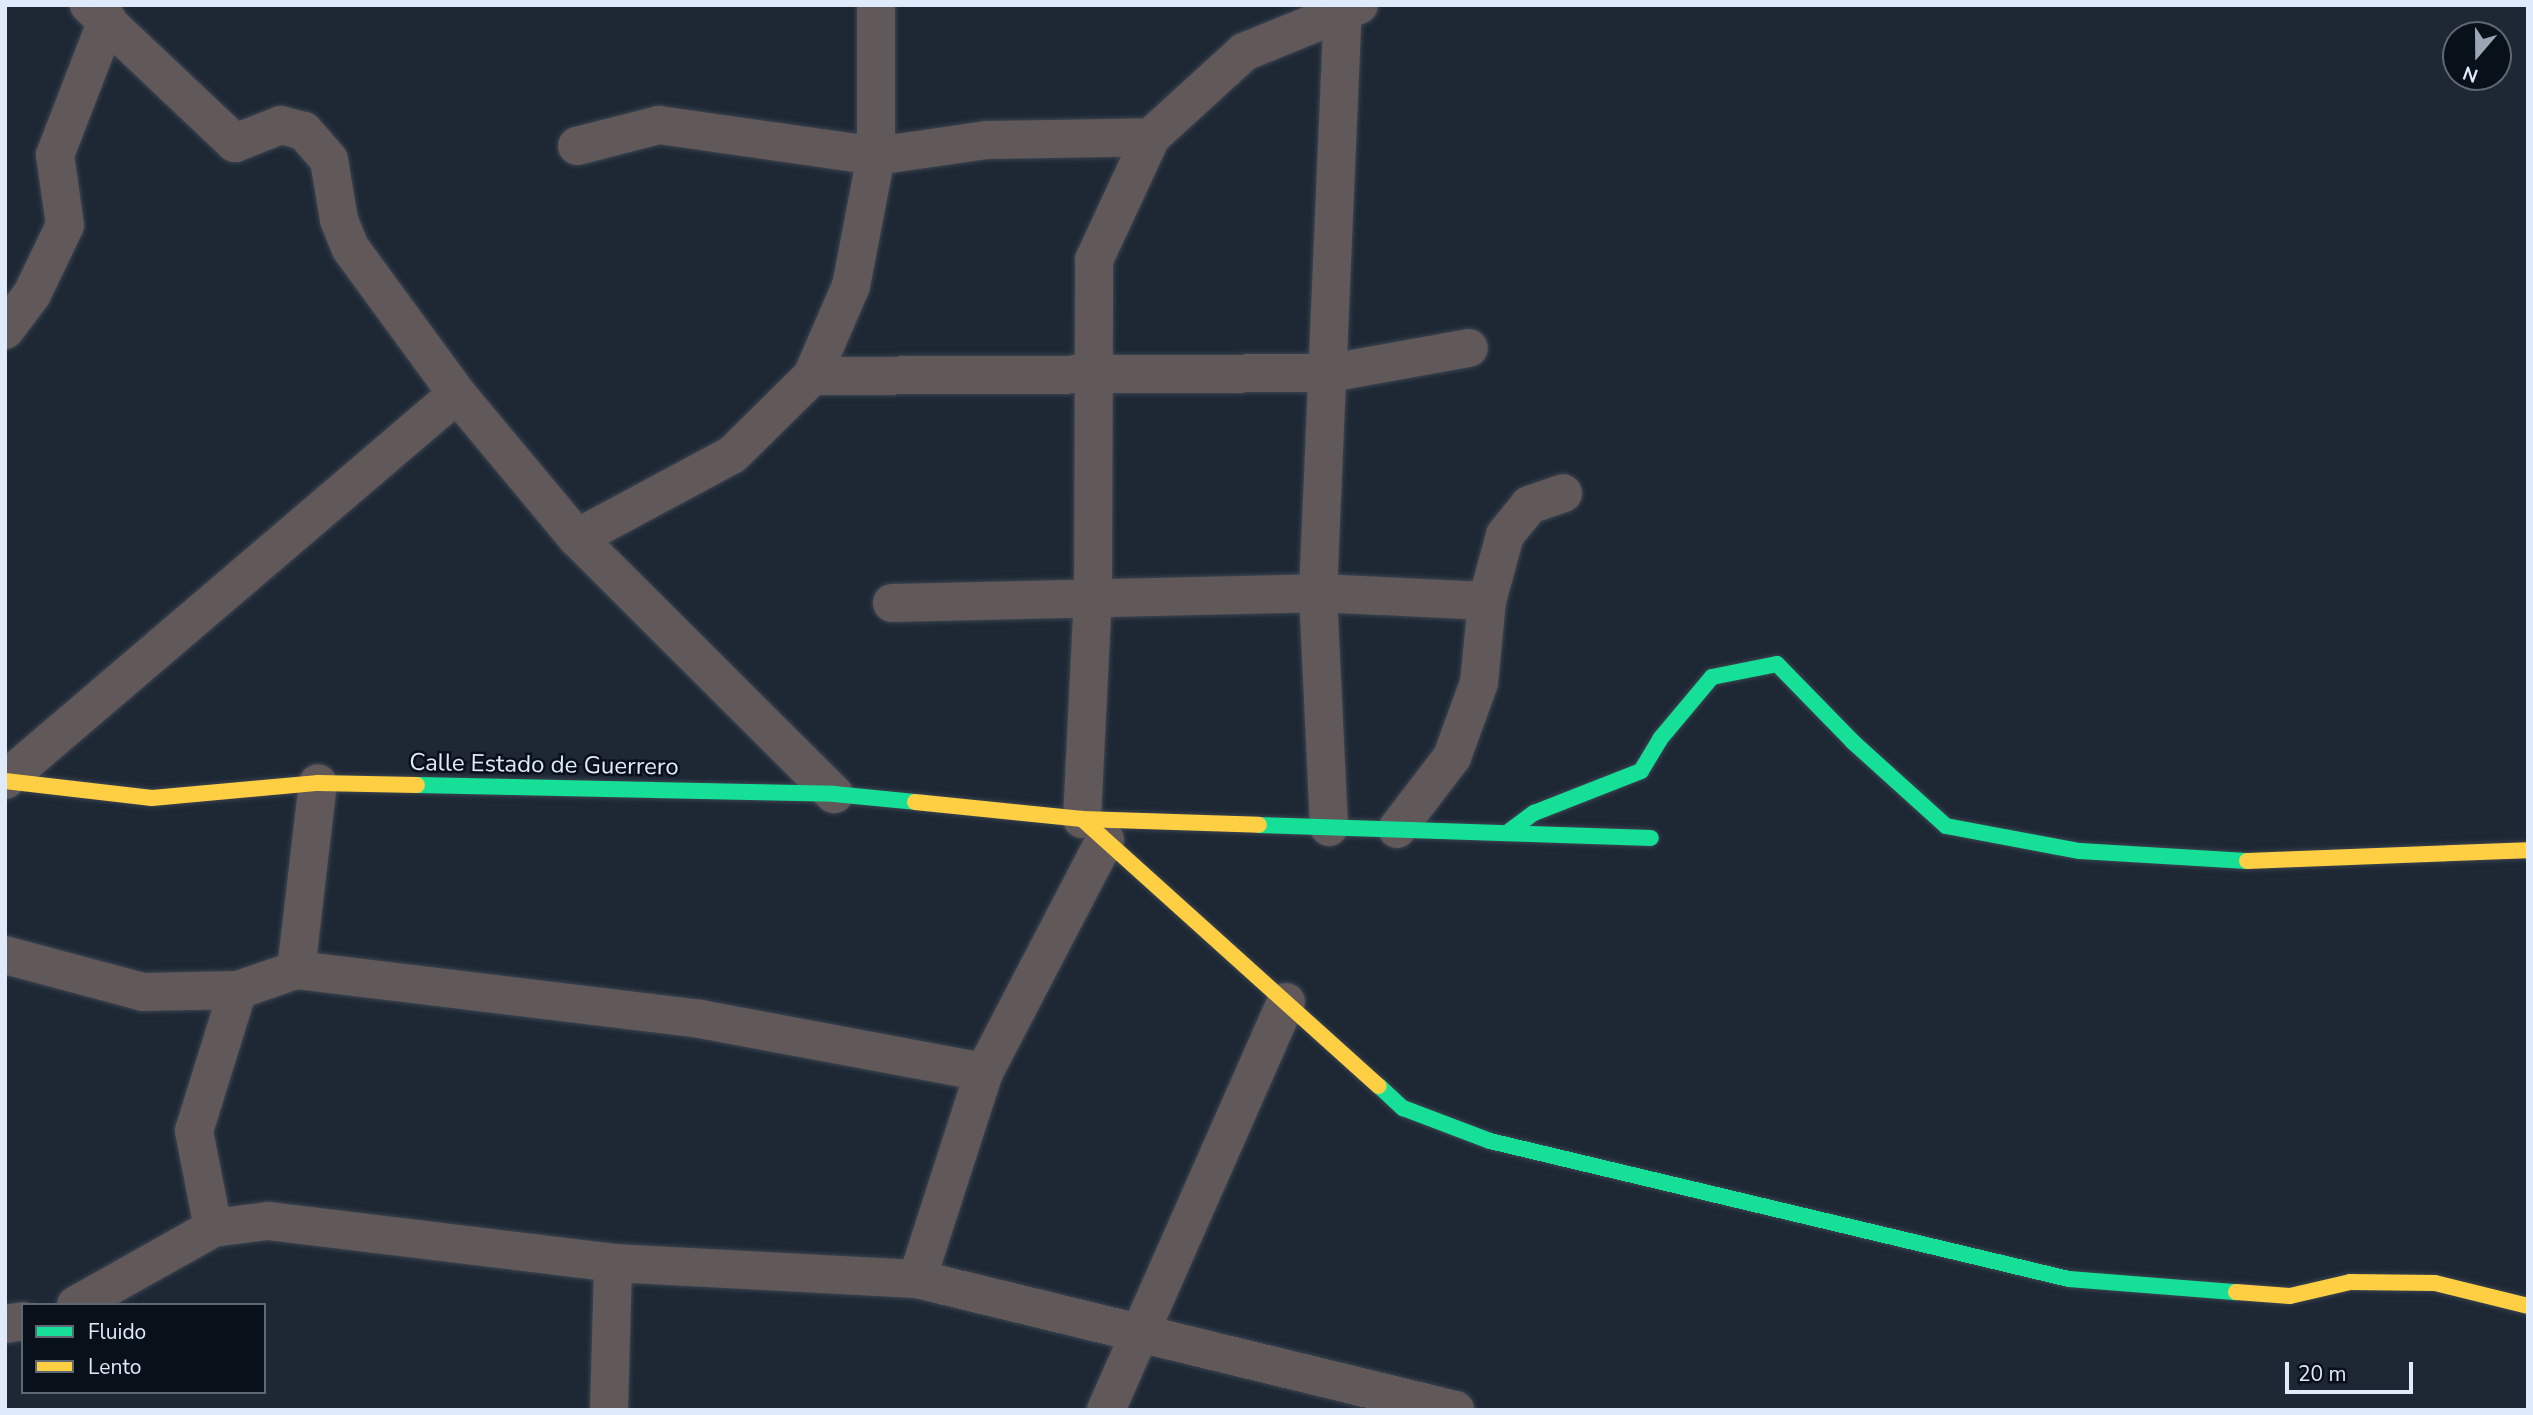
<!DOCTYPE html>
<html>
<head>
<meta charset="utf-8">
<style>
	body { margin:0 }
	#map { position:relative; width:2533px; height:1415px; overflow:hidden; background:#1e2835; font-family:"Nunito Sans",sans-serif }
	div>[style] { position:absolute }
	.roads { filter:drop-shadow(0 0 2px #3b444f) drop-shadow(0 0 2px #3b444f) }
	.street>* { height:38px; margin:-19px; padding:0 19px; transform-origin:19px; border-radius:19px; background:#605859 }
	.fast>* { height:16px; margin:-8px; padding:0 8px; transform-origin:8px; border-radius:8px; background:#16e098 }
	.slow>* { height:16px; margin:-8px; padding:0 8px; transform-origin:8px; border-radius:8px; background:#ffcf43 }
	span { translate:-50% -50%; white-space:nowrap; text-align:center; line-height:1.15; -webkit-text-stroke:5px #08101a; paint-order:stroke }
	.street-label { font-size:24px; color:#dfeafa }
	.frame { position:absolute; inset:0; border:7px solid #dfeafa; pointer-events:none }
	.legend { position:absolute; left:21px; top:1303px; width:245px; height:91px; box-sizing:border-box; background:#08101a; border:2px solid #5e6774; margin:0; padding:9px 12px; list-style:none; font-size:21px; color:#dfeafa }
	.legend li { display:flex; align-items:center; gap:14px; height:35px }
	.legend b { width:35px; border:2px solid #5e6774 }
	.north { position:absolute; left:2442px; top:21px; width:70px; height:70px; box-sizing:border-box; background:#08101a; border:2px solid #5e6774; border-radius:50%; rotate:200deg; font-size:19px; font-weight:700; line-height:28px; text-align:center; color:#dfeafa }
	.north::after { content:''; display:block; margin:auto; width:24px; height:32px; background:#9ba6b5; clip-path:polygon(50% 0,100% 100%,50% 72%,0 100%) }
	.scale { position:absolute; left:2285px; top:1362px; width:128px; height:32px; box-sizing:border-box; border:4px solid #dfeafa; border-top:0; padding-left:9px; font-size:21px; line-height:24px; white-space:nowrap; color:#dfeafa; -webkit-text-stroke:5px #08101a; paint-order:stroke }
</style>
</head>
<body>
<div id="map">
	<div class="roads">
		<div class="street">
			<div style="left:89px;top:5px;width:201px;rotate:43.4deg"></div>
			<div style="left:235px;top:143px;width:49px;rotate:-21.4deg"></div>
			<div style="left:281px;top:125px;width:24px;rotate:15deg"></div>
			<div style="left:304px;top:131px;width:38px;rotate:49deg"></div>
			<div style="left:329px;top:160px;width:61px;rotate:80.5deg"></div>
			<div style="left:339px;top:220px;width:31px;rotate:68deg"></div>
			<div style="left:351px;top:249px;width:180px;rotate:53.8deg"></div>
			<div style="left:457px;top:394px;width:187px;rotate:50.2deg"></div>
			<div style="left:577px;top:538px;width:363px;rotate:44.9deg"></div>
			<div style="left:577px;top:146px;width:85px;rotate:-14.4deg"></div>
			<div style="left:659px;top:125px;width:219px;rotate:8.1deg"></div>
			<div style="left:876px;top:156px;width:112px;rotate:-8.2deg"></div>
			<div style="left:987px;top:140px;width:164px;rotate:-1deg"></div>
			<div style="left:5px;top:330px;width:45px;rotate:-53.1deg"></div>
			<div style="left:32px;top:294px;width:76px;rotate:-64.4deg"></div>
			<div style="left:65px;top:225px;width:71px;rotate:-98.1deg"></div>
			<div style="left:55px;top:155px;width:145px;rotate:-68.9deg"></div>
			<div style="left:812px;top:376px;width:518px;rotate:-0.33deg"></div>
			<div style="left:1330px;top:373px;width:141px;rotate:-10.2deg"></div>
			<div style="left:577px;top:538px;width:176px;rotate:-28.2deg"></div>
			<div style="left:732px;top:455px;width:112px;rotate:-44.6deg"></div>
			<div style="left:812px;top:376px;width:98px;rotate:-66.6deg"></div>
			<div style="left:851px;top:286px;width:132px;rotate:-79.1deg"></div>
			<div style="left:876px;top:156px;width:151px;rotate:-90deg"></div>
			<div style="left:892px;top:603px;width:426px;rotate:-1.3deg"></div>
			<div style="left:1318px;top:593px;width:169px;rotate:2.7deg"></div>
			<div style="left:5px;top:780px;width:594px;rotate:-40.5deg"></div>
			<div style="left:1082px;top:819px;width:222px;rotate:-87.2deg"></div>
			<div style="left:1093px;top:597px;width:337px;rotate:-89.8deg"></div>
			<div style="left:1094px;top:260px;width:136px;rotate:-65.1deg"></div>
			<div style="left:1151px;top:137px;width:126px;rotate:-42.4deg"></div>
			<div style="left:1244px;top:52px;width:124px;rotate:-22.2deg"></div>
			<div style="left:1329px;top:827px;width:234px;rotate:-92.7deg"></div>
			<div style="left:1318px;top:593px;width:589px;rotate:-87.57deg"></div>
			<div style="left:1397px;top:829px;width:91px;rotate:-52.6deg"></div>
			<div style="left:1452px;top:757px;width:79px;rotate:-70deg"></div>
			<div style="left:1479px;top:683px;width:82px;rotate:-84.4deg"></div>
			<div style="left:1487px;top:601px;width:68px;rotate:-74.7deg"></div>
			<div style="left:1505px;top:535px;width:38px;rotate:-51deg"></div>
			<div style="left:1529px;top:505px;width:36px;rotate:-19deg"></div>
			<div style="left:1105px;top:840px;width:262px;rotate:117.5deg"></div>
			<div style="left:984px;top:1072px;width:218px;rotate:107.9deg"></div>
			<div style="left:917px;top:1279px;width:554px;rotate:13.68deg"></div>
			<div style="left:5px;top:955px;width:143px;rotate:15deg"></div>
			<div style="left:143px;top:992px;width:95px;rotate:-1.2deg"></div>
			<div style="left:238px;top:990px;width:61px;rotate:-19deg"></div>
			<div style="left:296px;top:970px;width:407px;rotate:6.9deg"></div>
			<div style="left:700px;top:1019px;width:289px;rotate:10.6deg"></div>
			<div style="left:296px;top:970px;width:188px;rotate:-83.3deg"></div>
			<div style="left:213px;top:1228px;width:99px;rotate:-101.1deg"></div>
			<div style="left:194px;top:1131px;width:148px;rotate:-72.7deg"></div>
			<div style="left:76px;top:1305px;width:157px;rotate:-29.3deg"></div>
			<div style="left:213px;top:1228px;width:55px;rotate:-7.3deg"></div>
			<div style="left:268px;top:1221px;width:348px;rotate:6.9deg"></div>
			<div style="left:613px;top:1263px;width:304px;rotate:3deg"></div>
			<div style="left:5px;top:1324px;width:18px;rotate:-9deg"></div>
			<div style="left:609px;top:1410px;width:147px;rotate:-88.4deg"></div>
			<div style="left:1106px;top:1410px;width:446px;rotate:-66.2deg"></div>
		</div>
		<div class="fast">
			<div style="left:417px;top:785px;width:417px;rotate:1.2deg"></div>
			<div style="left:834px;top:794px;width:81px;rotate:5.6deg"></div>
			<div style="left:1259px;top:825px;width:392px;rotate:1.9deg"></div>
			<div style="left:1507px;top:833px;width:34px;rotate:-37deg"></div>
			<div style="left:1534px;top:813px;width:115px;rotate:-21.4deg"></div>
			<div style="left:1641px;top:771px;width:37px;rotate:-59deg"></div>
			<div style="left:1660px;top:739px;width:81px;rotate:-50deg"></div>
			<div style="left:1712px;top:677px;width:66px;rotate:-11.3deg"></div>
			<div style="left:1777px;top:664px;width:109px;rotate:45.7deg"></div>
			<div style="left:1853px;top:742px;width:125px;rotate:42.1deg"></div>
			<div style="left:1946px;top:826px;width:136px;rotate:10.6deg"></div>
			<div style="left:2080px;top:851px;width:167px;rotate:3.4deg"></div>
			<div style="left:1379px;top:1086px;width:33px;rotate:43deg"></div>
			<div style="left:1403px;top:1108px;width:93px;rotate:20.8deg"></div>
			<div style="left:1490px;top:1141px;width:595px;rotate:13.41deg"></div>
			<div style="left:2069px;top:1279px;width:168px;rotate:4.5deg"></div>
		</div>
		<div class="slow">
			<div style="left:5px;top:781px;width:148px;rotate:6.6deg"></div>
			<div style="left:152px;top:798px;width:167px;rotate:-5.2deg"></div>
			<div style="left:318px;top:783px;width:99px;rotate:1.2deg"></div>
			<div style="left:915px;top:802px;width:168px;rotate:5.8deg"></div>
			<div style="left:1082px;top:819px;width:177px;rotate:1.9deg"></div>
			<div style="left:1082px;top:819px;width:399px;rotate:42deg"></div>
			<div style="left:2247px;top:861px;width:281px;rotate:-2.2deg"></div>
			<div style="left:2236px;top:1292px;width:54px;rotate:4.2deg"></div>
			<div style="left:2290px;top:1296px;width:62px;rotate:-13.1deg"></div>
			<div style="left:2350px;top:1282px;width:85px;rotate:0.7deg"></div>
			<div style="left:2435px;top:1283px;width:96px;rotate:13.9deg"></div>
		</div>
	</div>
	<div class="street-label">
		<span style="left:544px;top:765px;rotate:1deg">Calle Estado de Guerrero</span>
	</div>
	<div class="frame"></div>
	<ul class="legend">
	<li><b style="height:9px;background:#16e098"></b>Fluido</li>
	<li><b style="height:9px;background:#ffcf43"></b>Lento</li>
	</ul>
	<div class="north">N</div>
	<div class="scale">20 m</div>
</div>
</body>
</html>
